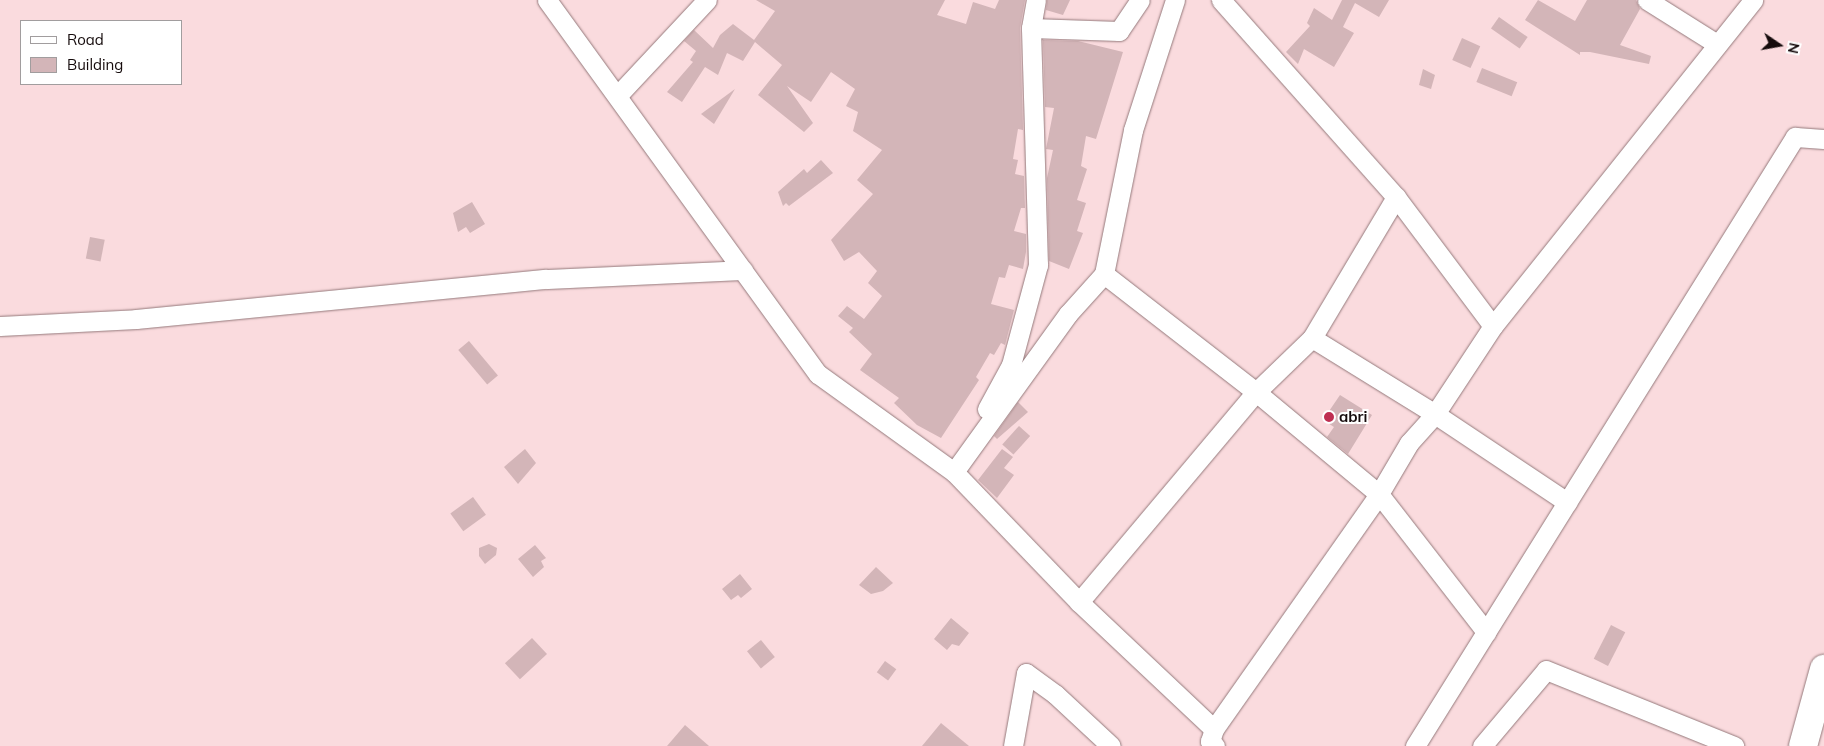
<!DOCTYPE html>
<html>
<head>
<meta charset="utf-8">
<style>
	body { margin:0 }
	#map { position:relative; width:1824px; height:746px; overflow:hidden; background:#fadbde; font-family:Mulish,sans-serif }
	div>[style] { position:absolute }
	.building>* { inset:0; background:#d3b5b8; transform-origin:0 0 }
	.roads { filter:drop-shadow(0 0 1px #94797b) drop-shadow(0 0 1px #94797b) }
	.street>* { height:19px; margin:-9.5px; padding:0 9.5px; transform-origin:9.5px; border-radius:9.5px; background:#fff }
	.primary>* { height:28px; margin:-14px; padding:0 14px; transform-origin:14px; border-radius:14px; background:#fff }
	.dots>* { width:14px; height:14px; translate:-50% -50%; box-sizing:border-box; border:2px solid #fff; border-radius:50% }
	span { translate:-50% -50%; white-space:nowrap; text-align:center; line-height:1.15; -webkit-text-stroke:4px #fff; paint-order:stroke }
	.poi-label { font-size:15px; color:#150b0c; font-weight:700 }
	.left { translate:0 -50%; text-align:left }
	.legend { position:absolute; left:20px; top:20px; width:162px; height:65px; box-sizing:border-box; background:#fff; border:1px solid #a19d9e; margin:0; padding:6px 9px; list-style:none; font-size:15px; color:#150b0c }
	.legend li { display:flex; align-items:center; gap:10px; height:25px }
	.legend b { width:25px; border:1px solid #a19d9e }
	.north { position:absolute; left:1754px; top:20px; width:50px; height:50px; -webkit-text-stroke:4px #fff; paint-order:stroke; rotate:102deg; font-size:14px; font-weight:700; line-height:20px; text-align:center; color:#150b0c }
	.north::after { content:''; display:block; margin:auto; width:18px; height:22px; background:#150b0c; clip-path:polygon(50% 0,100% 100%,50% 72%,0 100%) }
</style>
</head>
<body>
<div id="map">
	<div class="building">
		<div style="clip-path:polygon(756px 0,945px 0,937px 15px,966px 24px,973px 2px,995px 9px,999px 0,1025px 0,1020px 28px,1023px 130px,1018px 129px,1013px 159px,1018px 160px,1015px 174px,1024px 176px,1025px 208px,1021px 208px,1014px 231px,1026px 234px,1026px 252px,1023px 269px,1009px 265px,1005px 278px,999px 277px,991px 304px,1014px 310px,1005px 345px,1001px 343px,994px 355px,990px 353px,976px 377px,979px 380px,941px 438px,917px 425px,894px 403px,899px 398px,860px 370px,872px 354px,849px 332px,853px 328px,838px 316px,847px 306px,864px 319px,882px 296px,868px 283px,877px 271px,859px 252px,844px 261px,831px 240px,873px 194px,857px 180px,882px 150px,853px 131px,858px 112px,846px 106px,855px 89px,831px 72px,811px 102px,787px 86px,813px 123px,804px 132px,758px 95px,782px 65px,755px 42px,743px 61px,727px 53px,718px 75px,705px 67px,682px 102px,667px 92px,693px 62px,690px 60px,696px 51px,684px 41px,694px 30px,713px 48px,720px 35px,733px 24px,754px 40px,775px 11px)"></div>
		<div style="clip-path:polygon(1047px 0,1070px 0,1063px 15px,1046px 10px)"></div>
		<div style="clip-path:polygon(1342px 0,1389px 0,1379px 17px,1355px 3px,1343px 27px,1354px 33px,1334px 67px,1304px 49px,1298px 64px,1286px 52px,1310px 26px,1307px 23px,1314px 8px,1332px 20px)"></div>
		<div style="clip-path:polygon(1538px 0,1575px 21px,1587px 0,1636px 0,1640px 9px,1620px 45px,1651px 56px,1649px 64px,1590px 52px,1580px 52px,1580px 55px,1525px 20px)"></div>
		<div style="left:1499px;top:17px;width:35px;height:14px;rotate:35deg"></div>
		<div style="left:1462px;top:38px;width:20px;height:24px;rotate:24deg"></div>
		<div style="clip-path:polygon(1043px 40px,1078px 41px,1123px 52px,1096px 139px,1086px 136px,1081px 166px,1087px 169px,1077px 200px,1086px 203px,1077px 231px,1083px 233px,1069px 269px,1049px 261px,1047px 178px,1053px 150px,1046px 149px,1054px 108px,1045px 107px)"></div>
		<div style="left:1482px;top:68px;width:38px;height:15px;rotate:22deg"></div>
		<div style="clip-path:polygon(1423px 69px,1435px 75px,1431px 89px,1419px 85px)"></div>
		<div style="clip-path:polygon(735px 89px,714px 124px,701px 114px)"></div>
		<div style="clip-path:polygon(821px 160px,833px 173px,789px 206px,786px 203px,783px 206px,778px 192px,804px 169px,807px 173px)"></div>
		<div style="clip-path:polygon(472px 202px,485px 224px,470px 233px,466px 227px,458px 232px,453px 213px)"></div>
		<div style="left:90px;top:237px;width:15px;height:22px;rotate:11deg"></div>
		<div style="left:469px;top:341px;width:45px;height:14px;rotate:50deg"></div>
		<div style="clip-path:polygon(1340px 395px,1372px 415px,1348px 454px,1327px 437px,1334px 427px,1323px 420px)"></div>
		<div style="clip-path:polygon(1018px 402px,1028px 412px,997px 439px,994px 436px)"></div>
		<div style="left:1019px;top:426px;width:15px;height:25px;rotate:42deg"></div>
		<div style="clip-path:polygon(525px 449px,536px 463px,518px 484px,504px 467px)"></div>
		<div style="clip-path:polygon(1002px 449px,1013px 457px,1004px 468px,1014px 475px,997px 498px,978px 480px)"></div>
		<div style="left:473px;top:497px;width:22px;height:28px;rotate:54deg"></div>
		<div style="clip-path:polygon(489px 544px,497px 548px,496px 555px,485px 564px,479px 556px,479px 548px)"></div>
		<div style="clip-path:polygon(535px 545px,546px 558px,541px 561px,544px 567px,533px 577px,518px 559px)"></div>
		<div style="clip-path:polygon(876px 567px,893px 583px,883px 591px,871px 594px,859px 585px)"></div>
		<div style="clip-path:polygon(740px 574px,752px 589px,741px 598px,738px 595px,731px 600px,722px 589px)"></div>
		<div style="clip-path:polygon(951px 618px,969px 633px,959px 646px,952px 644px,947px 650px,934px 639px)"></div>
		<div style="left:1611px;top:625px;width:16px;height:38px;rotate:27deg"></div>
		<div style="left:532px;top:638px;width:22px;height:37px;rotate:47deg"></div>
		<div style="left:761px;top:640px;width:22px;height:18px;rotate:51deg"></div>
		<div style="left:885px;top:661px;width:14px;height:14px;rotate:36deg"></div>
		<div style="clip-path:polygon(941px 723px,969px 746px,922px 746px)"></div>
		<div style="clip-path:polygon(685px 725px,709px 746px,667px 746px)"></div>
	</div>
	<div class="roads">
		<div class="street">
			<div style="left:547px;top:0;width:462px;rotate:54.1deg"></div>
			<div style="left:818px;top:374px;width:168px;rotate:35.8deg"></div>
			<div style="left:954px;top:472px;width:180px;rotate:46.1deg"></div>
			<div style="left:1079px;top:602px;width:185px;rotate:43.3deg"></div>
			<div style="left:1214px;top:729px;width:13px;rotate:108deg"></div>
			<div style="left:1210px;top:741px;width:7px;rotate:45deg"></div>
			<div style="left:1221px;top:0;width:264px;rotate:48.4deg"></div>
			<div style="left:1396px;top:197px;width:161px;rotate:53.1deg"></div>
			<div style="left:1647px;top:0;width:83px;rotate:32.2deg"></div>
			<div style="left:1031px;top:28px;width:88px;rotate:2deg"></div>
			<div style="left:1119px;top:31px;width:37px;rotate:-56deg"></div>
			<div style="left:618px;top:95px;width:130px;rotate:-46.9deg"></div>
			<div style="left:1104px;top:274px;width:192px;rotate:37.8deg"></div>
			<div style="left:1256px;top:392px;width:160px;rotate:39.7deg"></div>
			<div style="left:1379px;top:494px;width:175px;rotate:52.2deg"></div>
			<div style="left:0;top:326px;width:136px;rotate:-2.9deg"></div>
			<div style="left:136px;top:319px;width:412px;rotate:-5.6deg"></div>
			<div style="left:546px;top:279px;width:197px;rotate:-2.6deg"></div>
			<div style="left:1312px;top:338px;width:145px;rotate:31.7deg"></div>
			<div style="left:1435px;top:414px;width:159px;rotate:33.7deg"></div>
			<div style="left:987px;top:409px;width:50px;rotate:-61.4deg"></div>
			<div style="left:1011px;top:365px;width:104px;rotate:-74.9deg"></div>
			<div style="left:1038px;top:265px;width:237px;rotate:-91.7deg"></div>
			<div style="left:1031px;top:28px;width:28px;rotate:-80deg"></div>
			<div style="left:954px;top:472px;width:195px;rotate:-54.2deg"></div>
			<div style="left:1068px;top:314px;width:54px;rotate:-48deg"></div>
			<div style="left:1104px;top:274px;width:147px;rotate:-78.6deg"></div>
			<div style="left:1133px;top:130px;width:137px;rotate:-72.1deg"></div>
			<div style="left:1079px;top:602px;width:275px;rotate:-49.9deg"></div>
			<div style="left:1256px;top:392px;width:78px;rotate:-44deg"></div>
			<div style="left:1312px;top:338px;width:164px;rotate:-59.2deg"></div>
			<div style="left:1214px;top:729px;width:287px;rotate:-54.9deg"></div>
			<div style="left:1379px;top:494px;width:59px;rotate:-59.5deg"></div>
			<div style="left:1409px;top:443px;width:39px;rotate:-48deg"></div>
			<div style="left:1435px;top:414px;width:105px;rotate:-56.6deg"></div>
			<div style="left:1493px;top:326px;width:417px;rotate:-51.4deg"></div>
			<div style="left:1013px;top:746px;width:74px;rotate:-79.9deg"></div>
			<div style="left:1026px;top:673px;width:36px;rotate:36deg"></div>
			<div style="left:1055px;top:694px;width:76px;rotate:42.9deg"></div>
			<div style="left:1415px;top:746px;width:718px;rotate:-58.04deg"></div>
			<div style="left:1795px;top:137px;width:29px;rotate:4deg"></div>
			<div style="left:1482px;top:746px;width:99px;rotate:-49.9deg"></div>
			<div style="left:1546px;top:670px;width:203px;rotate:22deg"></div>
		</div>
		<div class="primary">
			<div style="left:1803px;top:746px;width:80px;rotate:-74.7deg"></div>
		</div>
	</div>
	<div class="dots">
		<div style="left:1329px;top:417px;background:#bf2f52"></div>
	</div>
	<div class="poi-label">
		<span class="left" style="left:1339px;top:417px">abri</span>
	</div>
	<ul class="legend">
	<li><b style="height:6px;background:#fff"></b>Road</li>
	<li><b style="height:14px;background:#d3b5b8"></b>Building</li>
	</ul>
	<div class="north">N</div>
</div>
</body>
</html>
